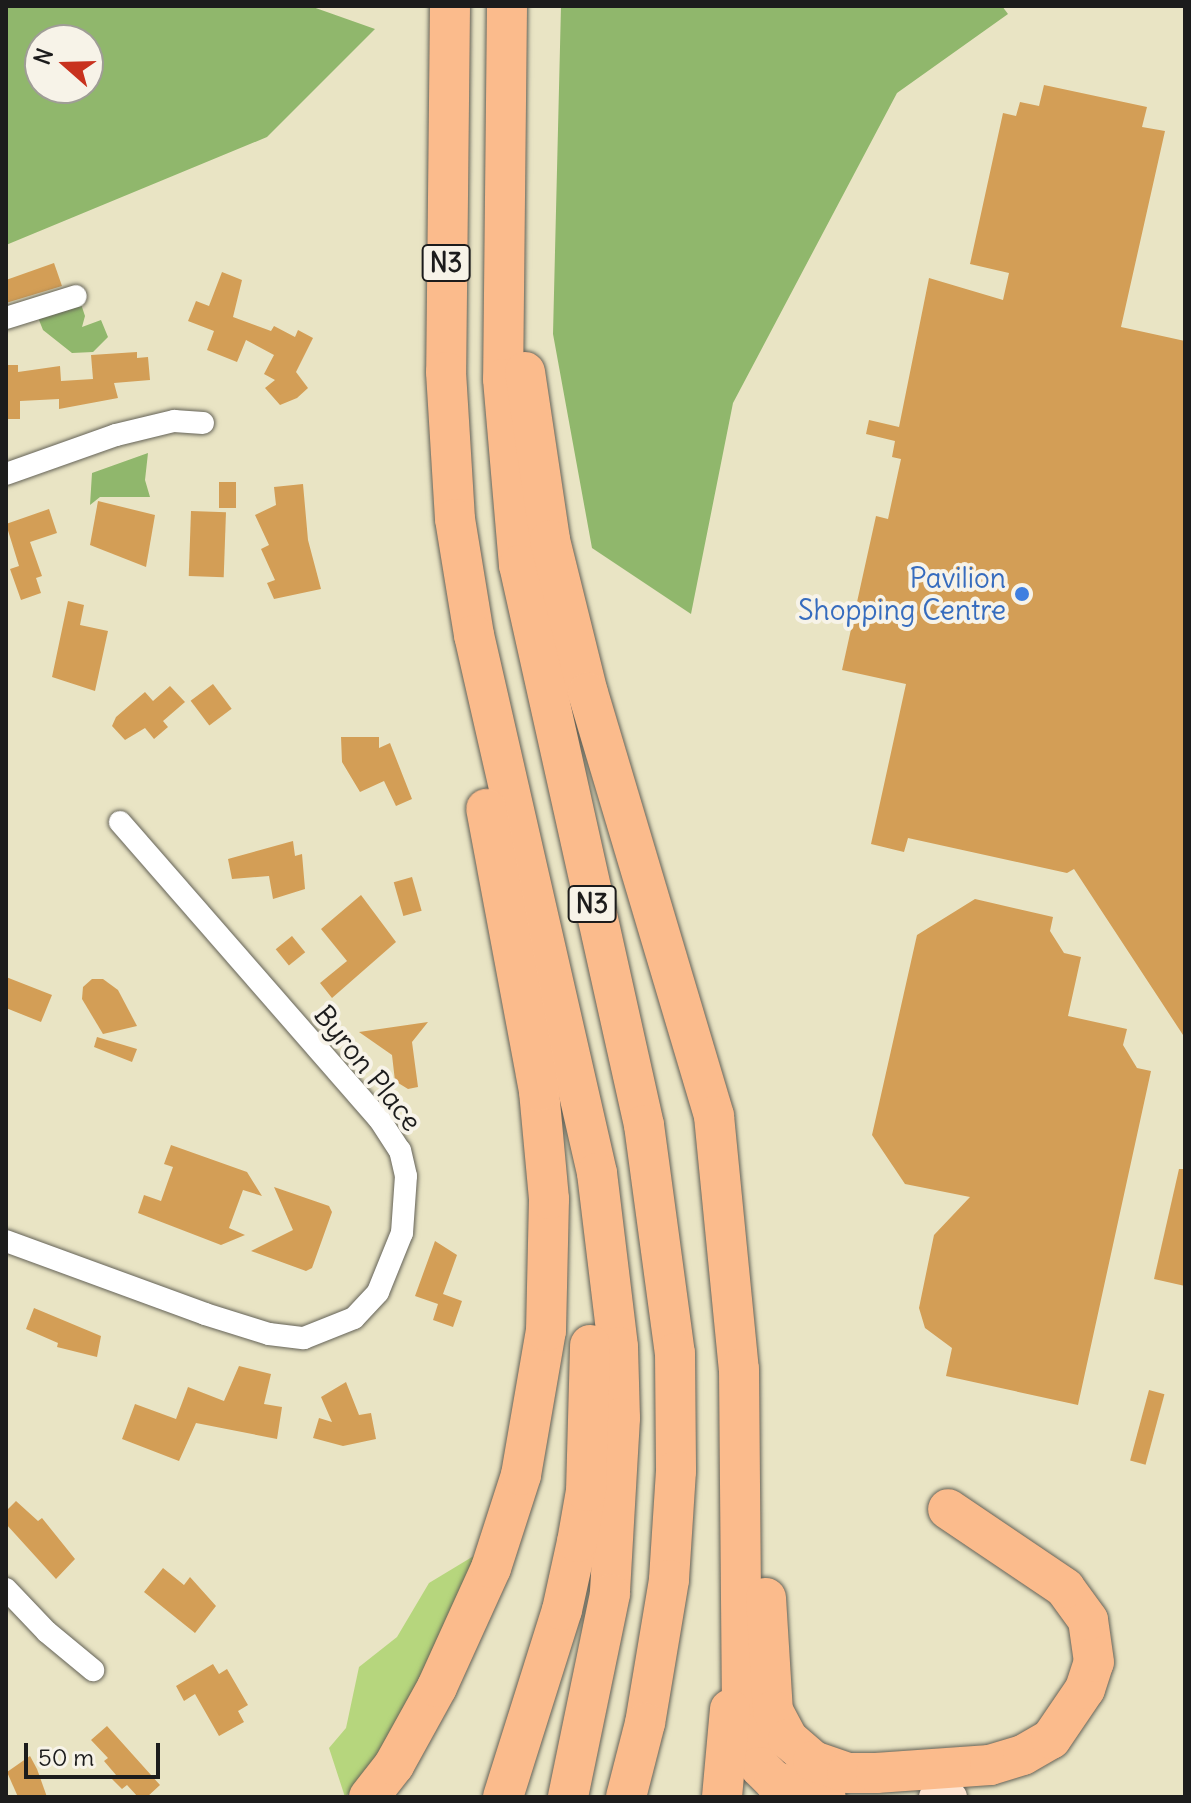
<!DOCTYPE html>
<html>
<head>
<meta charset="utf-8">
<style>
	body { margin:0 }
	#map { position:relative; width:1191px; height:1803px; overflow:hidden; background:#e9e4c4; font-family:Delius,sans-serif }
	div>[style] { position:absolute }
	.green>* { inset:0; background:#b6d67d }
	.forest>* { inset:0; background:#90b76c }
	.building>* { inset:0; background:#d39e56; transform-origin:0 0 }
	.roads { filter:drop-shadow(0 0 2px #646257) drop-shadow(0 0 2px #646257) }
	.street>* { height:22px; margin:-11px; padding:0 11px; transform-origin:11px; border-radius:11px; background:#fff }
	.secondary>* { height:30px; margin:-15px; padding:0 15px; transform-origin:15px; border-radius:15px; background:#fde4d1 }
	.highway>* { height:40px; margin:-20px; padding:0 20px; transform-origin:20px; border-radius:20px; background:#fbbb8c }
	.dots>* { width:22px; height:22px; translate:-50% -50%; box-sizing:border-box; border:4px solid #f7f3e8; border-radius:50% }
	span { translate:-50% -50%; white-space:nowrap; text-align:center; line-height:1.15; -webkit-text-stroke:8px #f7f3e8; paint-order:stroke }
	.shield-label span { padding:2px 6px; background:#f7f3e8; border:2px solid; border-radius:6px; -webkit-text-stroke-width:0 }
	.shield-label { font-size:26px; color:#1c1c1c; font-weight:700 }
	.shop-label { font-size:28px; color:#366cbe }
	.right { translate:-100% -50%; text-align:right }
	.street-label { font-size:28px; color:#1c1c1c }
	.frame { position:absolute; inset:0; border:8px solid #1c1c1c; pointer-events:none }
	.north { position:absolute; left:24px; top:24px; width:80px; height:80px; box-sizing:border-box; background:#f7f3e8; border:2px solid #9f9d96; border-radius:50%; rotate:290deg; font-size:22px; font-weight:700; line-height:32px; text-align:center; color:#1c1c1c }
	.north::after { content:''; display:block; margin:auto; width:28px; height:36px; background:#c8321e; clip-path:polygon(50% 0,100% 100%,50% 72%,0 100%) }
	.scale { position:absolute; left:24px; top:1743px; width:136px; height:36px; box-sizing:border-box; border:4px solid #1c1c1c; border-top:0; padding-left:10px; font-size:24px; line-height:28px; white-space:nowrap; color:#1c1c1c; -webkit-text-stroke:6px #f7f3e8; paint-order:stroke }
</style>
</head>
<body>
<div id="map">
	<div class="green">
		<div style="clip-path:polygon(477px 1554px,381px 1760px,345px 1797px,329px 1748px,346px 1728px,359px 1667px,397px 1637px,429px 1583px)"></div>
	</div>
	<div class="forest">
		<div style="clip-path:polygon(evenodd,6px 6px,310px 6px,375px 29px,267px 137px,6px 245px,6px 6px,40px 40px,88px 40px,88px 88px,40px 88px,40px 40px)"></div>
		<div style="clip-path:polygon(561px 6px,1002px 6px,1008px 14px,897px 93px,733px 403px,691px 614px,592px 548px,553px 334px)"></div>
		<div style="clip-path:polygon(81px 304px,85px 316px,82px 327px,101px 320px,108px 337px,93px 352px,72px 353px,43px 330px,37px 315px)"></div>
		<div style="clip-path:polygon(148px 453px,145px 480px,150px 497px,100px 497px,90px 505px,92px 473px)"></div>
	</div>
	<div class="building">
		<div style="clip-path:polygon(1044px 85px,1147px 107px,1142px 127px,1165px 131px,1121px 327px,1185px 341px,1185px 1038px,1074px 869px,1067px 873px,908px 838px,904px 852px,871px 844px,906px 684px,842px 670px,876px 516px,888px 519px,901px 459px,892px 457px,895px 441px,866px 434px,869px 420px,899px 427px,929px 278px,1003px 300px,1009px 273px,970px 264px,1003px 113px,1016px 116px,1020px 102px,1039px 106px)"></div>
		<div style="clip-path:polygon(54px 263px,62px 286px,6px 303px,6px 280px)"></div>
		<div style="clip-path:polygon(222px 272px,242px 280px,233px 317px,271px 331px,274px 326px,295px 337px,298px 330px,313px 338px,296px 372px,308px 388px,297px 398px,280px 405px,265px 388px,275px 380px,264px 374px,274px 355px,246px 340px,237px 362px,207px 350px,214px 331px,188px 321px,196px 301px,209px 306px)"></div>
		<div style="clip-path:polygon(137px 352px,137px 358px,148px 357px,150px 380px,114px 383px,118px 398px,59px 409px,59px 399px,20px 401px,20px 419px,6px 419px,6px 365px,18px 365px,18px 372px,60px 366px,61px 381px,93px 379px,91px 355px)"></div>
		<div style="left:219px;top:482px;width:17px;height:26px"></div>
		<div style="clip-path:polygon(303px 484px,308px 540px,321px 589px,274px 599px,267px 583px,275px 580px,261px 549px,269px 545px,255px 515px,276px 505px,274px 487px)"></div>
		<div style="clip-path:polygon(98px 501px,155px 515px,146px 567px,90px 545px)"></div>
		<div style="clip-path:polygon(49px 509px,57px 533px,30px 542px,42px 576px,36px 578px,41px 593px,21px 600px,10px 569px,19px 566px,6px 524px)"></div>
		<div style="left:191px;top:511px;width:35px;height:65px;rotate:2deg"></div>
		<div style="clip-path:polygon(68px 601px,84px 605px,80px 625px,108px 631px,95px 691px,52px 677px)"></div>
		<div style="left:213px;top:684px;width:31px;height:28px;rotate:53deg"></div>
		<div style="clip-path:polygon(170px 686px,185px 702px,163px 721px,168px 727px,154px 739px,145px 728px,125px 740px,112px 726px,116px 717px,145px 692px,153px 701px)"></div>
		<div style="clip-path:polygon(341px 737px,379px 737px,379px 748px,390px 743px,412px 799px,396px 806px,384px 781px,360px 792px,342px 762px)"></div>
		<div style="clip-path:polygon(293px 841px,295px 856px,302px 854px,305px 889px,273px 899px,269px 876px,232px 879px,228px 859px)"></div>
		<div style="left:412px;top:877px;width:35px;height:19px;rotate:74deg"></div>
		<div style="clip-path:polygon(361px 895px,396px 942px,332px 998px,320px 983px,347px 961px,321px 929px)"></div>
		<div style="clip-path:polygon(975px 899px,1053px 917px,1050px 931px,1064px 953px,1081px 957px,1068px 1016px,1127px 1029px,1123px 1045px,1137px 1068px,1151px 1071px,1078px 1405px,946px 1376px,952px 1348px,925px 1328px,919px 1308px,934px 1235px,970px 1197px,905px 1184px,872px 1135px,917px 935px)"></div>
		<div style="left:292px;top:936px;width:21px;height:21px;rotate:51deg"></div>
		<div style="clip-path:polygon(6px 977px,52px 995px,41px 1022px,6px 1008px)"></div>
		<div style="clip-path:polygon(92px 979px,103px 979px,118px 990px,137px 1026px,103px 1034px,82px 999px,83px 987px)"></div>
		<div style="clip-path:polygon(428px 1022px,412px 1042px,418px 1087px,408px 1089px,395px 1081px,392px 1055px,359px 1032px)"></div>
		<div style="clip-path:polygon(97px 1037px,137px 1049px,132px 1062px,94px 1047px)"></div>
		<div style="clip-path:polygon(171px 1145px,247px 1172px,262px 1196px,243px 1190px,229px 1228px,245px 1235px,221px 1245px,138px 1213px,144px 1195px,161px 1201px,173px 1167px,164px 1164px)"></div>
		<div style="clip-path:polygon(1179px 1169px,1185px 1169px,1185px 1286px,1154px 1279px)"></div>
		<div style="clip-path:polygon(274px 1187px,329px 1206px,332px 1212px,312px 1268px,306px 1271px,251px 1251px,293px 1230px)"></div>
		<div style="clip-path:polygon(435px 1241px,457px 1255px,443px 1294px,462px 1301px,453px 1327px,433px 1320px,438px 1304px,415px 1296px)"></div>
		<div style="clip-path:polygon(34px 1308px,101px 1336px,97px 1357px,57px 1347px,58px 1343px,26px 1329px)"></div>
		<div style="clip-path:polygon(239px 1366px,271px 1374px,264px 1404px,282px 1407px,277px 1439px,196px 1423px,179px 1461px,122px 1439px,135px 1404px,176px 1419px,188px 1387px,224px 1401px)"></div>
		<div style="clip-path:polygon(346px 1382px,359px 1415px,371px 1413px,376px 1439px,343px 1446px,313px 1438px,319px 1418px,332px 1422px,321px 1397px)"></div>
		<div style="left:1149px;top:1390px;width:16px;height:73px;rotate:15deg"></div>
		<div style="clip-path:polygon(16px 1501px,38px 1521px,42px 1518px,75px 1559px,56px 1579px,6px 1524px,6px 1511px)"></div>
		<div style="clip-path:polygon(163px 1568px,184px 1585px,190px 1577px,216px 1606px,195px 1633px,144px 1592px)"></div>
		<div style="clip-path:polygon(213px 1664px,219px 1674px,227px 1669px,248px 1705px,238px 1711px,244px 1722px,219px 1736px,195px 1694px,184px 1701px,176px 1686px)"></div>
		<div style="clip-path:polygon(107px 1726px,160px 1785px,147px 1797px,138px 1797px,127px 1785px,122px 1789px,112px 1779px,116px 1775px,104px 1761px,108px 1758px,91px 1740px)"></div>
		<div style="clip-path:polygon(30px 1756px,37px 1769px,47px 1797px,18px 1797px,7px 1772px)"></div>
	</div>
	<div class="roads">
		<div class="street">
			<div style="left:6px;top:318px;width:73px;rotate:-17.4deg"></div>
			<div style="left:6px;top:474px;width:117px;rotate:-19.5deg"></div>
			<div style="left:116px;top:435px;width:60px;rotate:-13.6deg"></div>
			<div style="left:174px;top:421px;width:29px;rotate:4deg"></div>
			<div style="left:6px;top:1241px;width:212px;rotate:20.1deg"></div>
			<div style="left:205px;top:1314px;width:67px;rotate:17.4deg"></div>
			<div style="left:269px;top:1334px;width:35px;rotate:7deg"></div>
			<div style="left:304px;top:1338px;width:54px;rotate:-21.8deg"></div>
			<div style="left:354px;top:1318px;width:35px;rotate:-47deg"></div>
			<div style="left:378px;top:1292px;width:64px;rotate:-67.9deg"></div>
			<div style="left:402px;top:1233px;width:57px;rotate:-86deg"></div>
			<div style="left:406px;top:1176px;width:26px;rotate:-103deg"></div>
			<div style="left:400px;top:1151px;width:38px;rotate:-123deg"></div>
			<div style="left:379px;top:1119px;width:394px;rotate:-131.1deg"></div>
			<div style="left:6px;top:1589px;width:59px;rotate:46.4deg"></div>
			<div style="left:47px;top:1632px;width:60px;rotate:39.6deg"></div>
		</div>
		<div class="secondary">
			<div style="left:934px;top:1797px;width:18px"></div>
		</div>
		<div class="highway">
			<div style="left:450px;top:6px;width:366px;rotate:90.6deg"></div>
			<div style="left:446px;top:372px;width:147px;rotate:86.5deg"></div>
			<div style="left:455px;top:519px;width:118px;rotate:80.7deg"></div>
			<div style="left:474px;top:635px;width:552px;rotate:77.12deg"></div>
			<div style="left:597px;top:1173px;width:175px;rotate:83.1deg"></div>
			<div style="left:618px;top:1347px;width:71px;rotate:88.4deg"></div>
			<div style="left:620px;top:1418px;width:176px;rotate:93.3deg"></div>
			<div style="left:610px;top:1594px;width:207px;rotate:101.7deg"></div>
			<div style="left:507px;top:6px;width:373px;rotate:90.6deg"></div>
			<div style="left:503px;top:379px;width:187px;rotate:85.1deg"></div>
			<div style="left:519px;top:565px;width:574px;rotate:77.42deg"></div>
			<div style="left:644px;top:1125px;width:230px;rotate:82.3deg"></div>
			<div style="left:675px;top:1353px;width:118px;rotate:89.5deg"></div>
			<div style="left:676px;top:1471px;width:109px;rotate:93.7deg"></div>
			<div style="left:669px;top:1580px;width:145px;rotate:99.5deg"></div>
			<div style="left:645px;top:1723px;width:76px;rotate:104.4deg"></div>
			<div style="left:525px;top:372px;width:170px;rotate:81.5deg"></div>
			<div style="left:550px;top:540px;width:158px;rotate:76.1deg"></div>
			<div style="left:588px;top:693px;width:441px;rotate:73.4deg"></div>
			<div style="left:714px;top:1116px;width:254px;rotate:84.4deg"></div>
			<div style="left:739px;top:1369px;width:364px;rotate:89.5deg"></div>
			<div style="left:742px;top:1733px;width:38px;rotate:62deg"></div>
			<div style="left:760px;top:1767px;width:20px;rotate:45deg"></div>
			<div style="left:774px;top:1781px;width:54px;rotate:17.1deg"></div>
			<div style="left:766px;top:1598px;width:113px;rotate:86.5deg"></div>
			<div style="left:773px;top:1711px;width:32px;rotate:62deg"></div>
			<div style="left:788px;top:1739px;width:33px;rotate:41deg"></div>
			<div style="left:813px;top:1761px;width:36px;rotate:19deg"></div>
			<div style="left:847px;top:1773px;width:29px"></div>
			<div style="left:876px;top:1773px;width:114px;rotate:-4deg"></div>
			<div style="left:990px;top:1765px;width:34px;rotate:-17deg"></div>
			<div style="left:1023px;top:1755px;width:32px;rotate:-30deg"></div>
			<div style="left:1051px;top:1739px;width:60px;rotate:-55.8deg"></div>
			<div style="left:1085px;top:1689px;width:28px;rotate:-72deg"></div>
			<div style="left:1094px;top:1662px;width:42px;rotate:-98.1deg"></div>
			<div style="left:1088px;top:1620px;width:39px;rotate:-126deg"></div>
			<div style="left:1065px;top:1588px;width:141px;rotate:-146deg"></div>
			<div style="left:369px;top:1797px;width:41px;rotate:-52deg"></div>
			<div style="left:394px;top:1765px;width:89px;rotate:-61.1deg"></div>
			<div style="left:437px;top:1687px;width:131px;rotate:-65.6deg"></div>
			<div style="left:491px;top:1568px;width:98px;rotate:-72.1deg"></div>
			<div style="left:521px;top:1475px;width:146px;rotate:-80.2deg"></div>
			<div style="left:546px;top:1331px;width:132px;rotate:-88.7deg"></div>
			<div style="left:549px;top:1199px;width:108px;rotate:-95.3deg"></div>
			<div style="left:539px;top:1091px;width:287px;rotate:-100.6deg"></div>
			<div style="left:503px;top:1797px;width:196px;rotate:-72.5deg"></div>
			<div style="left:562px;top:1610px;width:70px;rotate:-77.6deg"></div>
			<div style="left:577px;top:1542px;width:52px;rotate:-80deg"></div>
			<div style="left:586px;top:1491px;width:146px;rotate:-88.4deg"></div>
			<div style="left:722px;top:1797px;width:88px;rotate:-84.8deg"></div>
		</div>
	</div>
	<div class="dots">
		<div style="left:1022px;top:594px;background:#3f7fe0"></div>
	</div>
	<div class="shield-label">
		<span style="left:446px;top:263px">N3</span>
		<span style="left:592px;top:904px">N3</span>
	</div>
	<div class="shop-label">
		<span class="right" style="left:1006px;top:594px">Pavilion<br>Shopping Centre</span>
	</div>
	<div class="street-label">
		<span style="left:368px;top:1068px;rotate:51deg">Byron Place</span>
	</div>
	<div class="frame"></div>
	<div class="north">N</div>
	<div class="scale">50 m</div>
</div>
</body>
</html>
